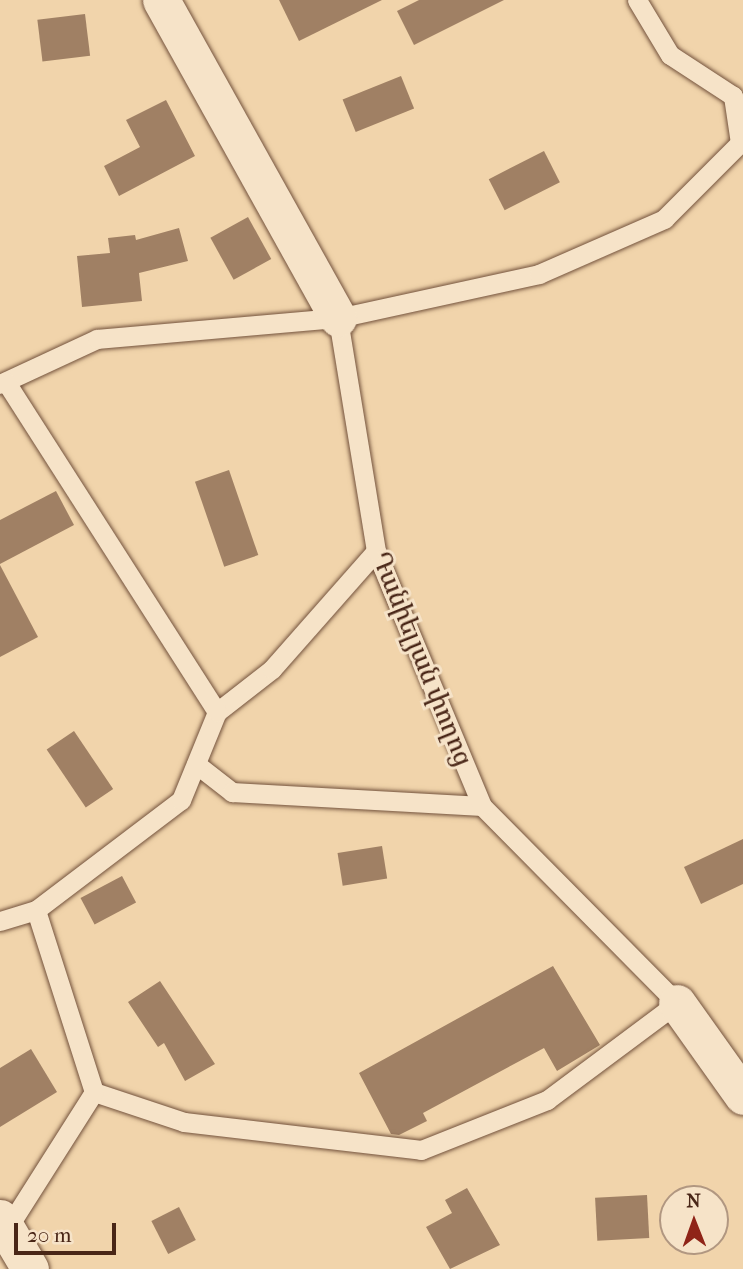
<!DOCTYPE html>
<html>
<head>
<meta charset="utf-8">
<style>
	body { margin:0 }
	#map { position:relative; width:743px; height:1269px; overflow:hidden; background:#f1d4ab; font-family:"IM FELL French Canon","Noto Serif Armenian",serif }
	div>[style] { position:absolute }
	.building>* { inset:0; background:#a08064; transform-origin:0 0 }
	.roads { filter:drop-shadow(0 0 2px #73523c) drop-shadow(0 0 2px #73523c) }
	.lane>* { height:19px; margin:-9.5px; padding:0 9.5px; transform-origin:9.5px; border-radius:9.5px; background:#f6e3c8 }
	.street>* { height:37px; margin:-18.5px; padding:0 18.5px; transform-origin:18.5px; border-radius:18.5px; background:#f6e3c8 }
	span { translate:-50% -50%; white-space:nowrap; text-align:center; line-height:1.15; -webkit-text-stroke:6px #f6e3c8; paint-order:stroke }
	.street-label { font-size:26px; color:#492617 }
	.north { position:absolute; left:659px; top:1185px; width:70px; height:70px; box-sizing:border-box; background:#f6e3c8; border:2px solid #b19781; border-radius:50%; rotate:359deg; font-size:19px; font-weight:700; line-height:28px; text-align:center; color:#492617 }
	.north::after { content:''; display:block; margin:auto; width:24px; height:32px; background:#8f2418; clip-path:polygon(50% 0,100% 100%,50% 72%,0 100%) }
	.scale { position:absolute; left:14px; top:1223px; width:102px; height:32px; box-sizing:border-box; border:4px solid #492617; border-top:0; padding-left:9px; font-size:21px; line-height:24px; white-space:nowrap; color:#492617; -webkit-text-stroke:5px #f6e3c8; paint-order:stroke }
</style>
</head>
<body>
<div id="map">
	<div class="building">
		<div style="clip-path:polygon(279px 0,382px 0,299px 41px)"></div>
		<div style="clip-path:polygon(419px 0,504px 0,414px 45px,397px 11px)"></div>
		<div style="left:85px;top:14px;width:42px;height:48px;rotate:83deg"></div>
		<div style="left:401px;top:76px;width:35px;height:63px;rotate:68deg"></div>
		<div style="clip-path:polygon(166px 100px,195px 156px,119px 196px,104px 166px,140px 147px,126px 120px)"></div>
		<div style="left:544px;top:151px;width:35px;height:62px;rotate:63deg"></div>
		<div style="left:248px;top:217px;width:48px;height:43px;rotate:61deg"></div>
		<div style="clip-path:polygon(179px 228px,188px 261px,139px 273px,142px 301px,82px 307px,77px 256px,110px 253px,108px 238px,135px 235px,136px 240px)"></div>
		<div style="left:229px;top:470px;width:90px;height:36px;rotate:71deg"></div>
		<div style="clip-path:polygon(56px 491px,74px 525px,0 564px,0 520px)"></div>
		<div style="clip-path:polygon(0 565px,38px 637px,0 657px)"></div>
		<div style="left:74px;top:731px;width:70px;height:33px;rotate:56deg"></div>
		<div style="clip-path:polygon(743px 839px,743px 884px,701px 904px,684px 867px)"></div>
		<div style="left:382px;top:846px;width:33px;height:45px;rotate:81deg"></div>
		<div style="left:122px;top:876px;width:30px;height:47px;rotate:62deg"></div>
		<div style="clip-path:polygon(553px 966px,600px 1045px,557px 1071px,544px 1048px,423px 1113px,427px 1121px,399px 1135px,391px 1134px,359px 1073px)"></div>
		<div style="clip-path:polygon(160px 981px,215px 1064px,185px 1081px,164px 1043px,158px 1047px,128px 1002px)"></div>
		<div style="clip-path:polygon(31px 1049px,57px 1092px,0 1127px,0 1068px)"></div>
		<div style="clip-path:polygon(467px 1188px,500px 1245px,450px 1269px,426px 1227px,452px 1213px,445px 1200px)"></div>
		<div style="left:647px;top:1195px;width:43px;height:52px;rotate:87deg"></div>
		<div style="left:179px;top:1207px;width:37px;height:31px;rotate:63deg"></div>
	</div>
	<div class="roads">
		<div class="lane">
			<div style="left:0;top:384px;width:107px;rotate:-24.9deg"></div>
			<div style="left:97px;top:339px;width:242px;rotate:-5deg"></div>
			<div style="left:338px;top:318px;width:206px;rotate:-12.3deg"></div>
			<div style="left:539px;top:274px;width:137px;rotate:-23.7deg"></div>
			<div style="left:664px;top:219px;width:107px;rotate:-45deg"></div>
			<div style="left:740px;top:143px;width:48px;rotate:-98.5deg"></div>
			<div style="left:733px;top:96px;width:75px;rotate:-146.9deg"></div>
			<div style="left:670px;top:55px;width:64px;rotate:-121deg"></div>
			<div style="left:217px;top:712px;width:70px;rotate:-38deg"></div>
			<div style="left:272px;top:669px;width:157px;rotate:-48.6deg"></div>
			<div style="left:196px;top:764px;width:46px;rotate:37.9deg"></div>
			<div style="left:232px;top:792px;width:250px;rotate:3.2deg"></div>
			<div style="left:0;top:921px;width:38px;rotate:-17deg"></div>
			<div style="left:36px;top:910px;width:182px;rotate:-37.2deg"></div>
			<div style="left:181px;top:800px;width:95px;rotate:-67.8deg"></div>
			<div style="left:217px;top:712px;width:392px;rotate:-122.6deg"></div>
			<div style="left:94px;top:1092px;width:95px;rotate:18.4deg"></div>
			<div style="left:184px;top:1122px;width:239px;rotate:6.7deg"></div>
			<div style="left:421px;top:1150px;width:136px;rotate:-21.6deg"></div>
			<div style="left:547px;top:1100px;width:162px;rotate:-36.7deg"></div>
			<div style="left:677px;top:1003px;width:277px;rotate:-134.7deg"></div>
			<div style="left:482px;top:806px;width:276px;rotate:-112.6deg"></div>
			<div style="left:376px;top:551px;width:236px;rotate:-99.3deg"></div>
			<div style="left:7px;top:1229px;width:162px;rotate:-57.6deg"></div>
			<div style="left:94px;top:1092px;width:191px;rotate:-107.7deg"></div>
		</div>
		<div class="street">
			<div style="left:161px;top:0;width:364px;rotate:60.9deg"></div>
			<div style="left:677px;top:1003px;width:114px;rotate:54.6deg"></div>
			<div style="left:0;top:1218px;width:59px;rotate:59.5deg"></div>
		</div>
	</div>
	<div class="street-label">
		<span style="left:422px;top:659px;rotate:68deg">Դանիելյան փողոց</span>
	</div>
	<div class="north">N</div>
	<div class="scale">20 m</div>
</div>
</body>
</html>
